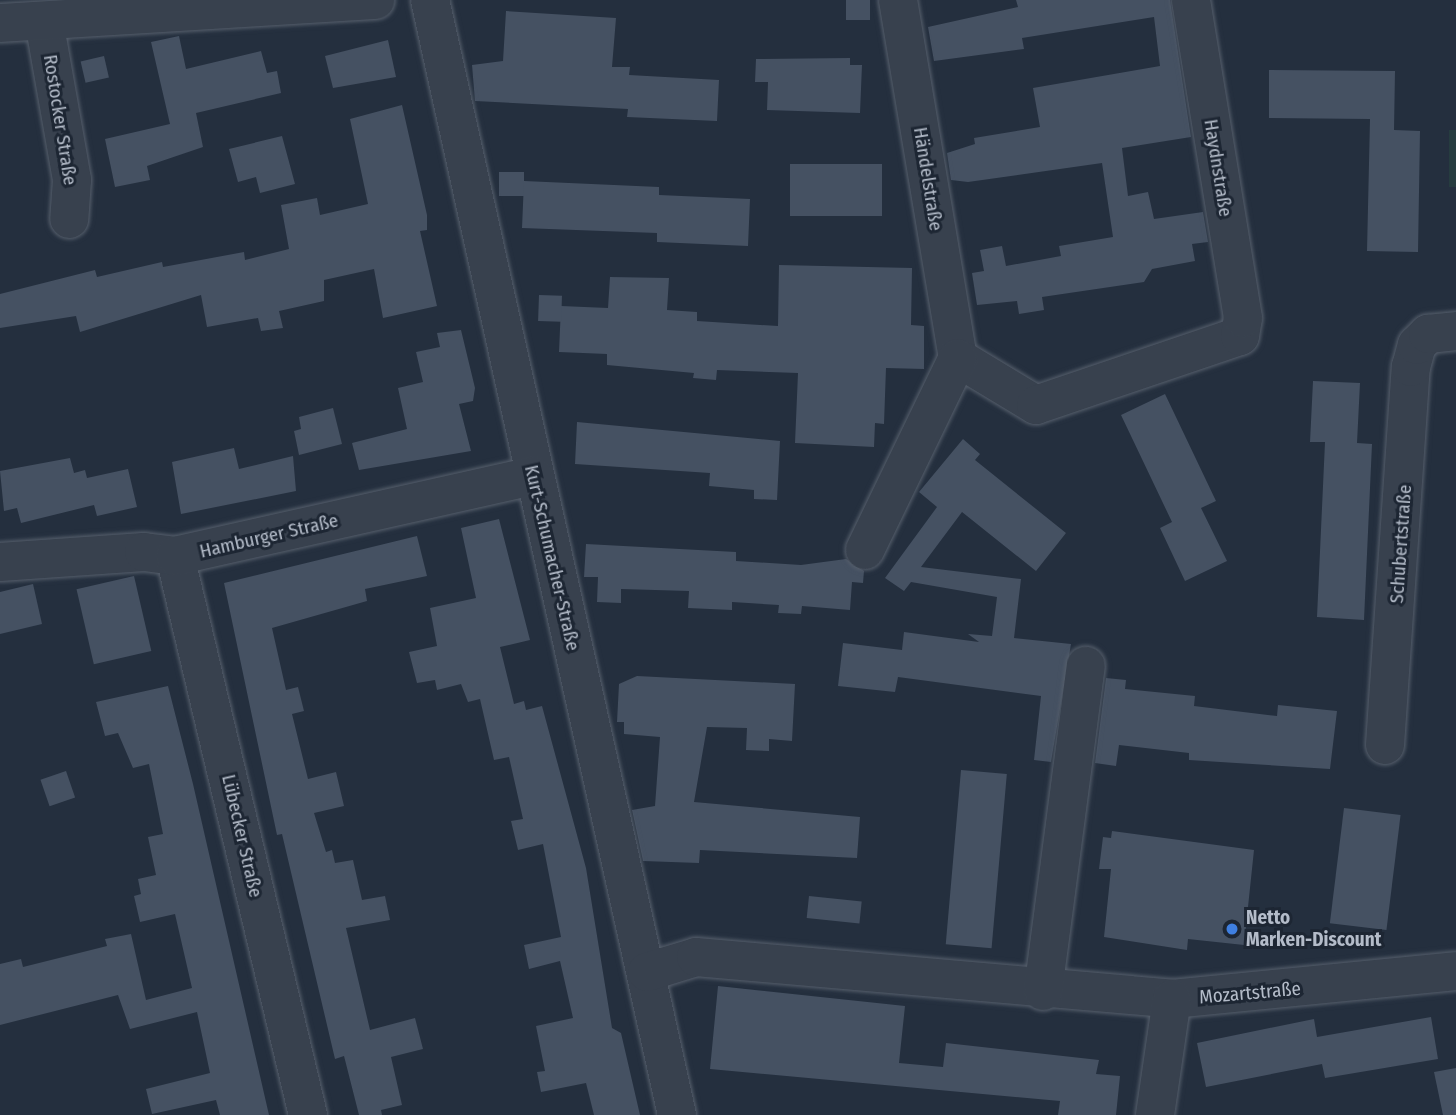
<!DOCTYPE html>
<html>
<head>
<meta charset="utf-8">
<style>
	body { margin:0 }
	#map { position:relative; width:1456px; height:1115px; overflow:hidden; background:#242f3e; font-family:"Fira Sans Condensed",sans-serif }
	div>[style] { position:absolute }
	.green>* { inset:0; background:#263c3f; transform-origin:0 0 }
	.building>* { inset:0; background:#455162; transform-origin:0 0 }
	.roads { filter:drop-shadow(0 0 2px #565f6c) drop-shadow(0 0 2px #565f6c) }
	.minor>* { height:38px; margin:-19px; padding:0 19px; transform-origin:19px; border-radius:19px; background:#38414e }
	.dots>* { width:19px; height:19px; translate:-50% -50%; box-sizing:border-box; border:4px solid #1d2633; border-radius:50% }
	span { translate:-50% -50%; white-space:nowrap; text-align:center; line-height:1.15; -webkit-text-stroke:6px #1d2633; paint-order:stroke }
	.street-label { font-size:19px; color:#b4bcc9 }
	.poi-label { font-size:19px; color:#b4bcc9; font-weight:700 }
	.left { translate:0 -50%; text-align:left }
</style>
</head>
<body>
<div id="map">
	<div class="green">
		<div style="left:1449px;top:130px;width:7px;height:57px"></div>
	</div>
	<div class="building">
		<div style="left:846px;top:0;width:24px;height:20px"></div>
		<div style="clip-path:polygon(1016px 0,1170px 0,1191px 137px,1122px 148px,1128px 196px,1148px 192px,1154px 219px,1203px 212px,1208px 242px,1192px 244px,1195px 261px,1152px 269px,1144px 282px,1042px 297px,1044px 310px,1019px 314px,1017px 301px,977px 305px,972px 273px,984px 271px,980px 250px,1002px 246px,1006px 266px,1061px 256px,1059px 246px,1113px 237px,1102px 163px,968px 182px,951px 180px,947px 153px,975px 144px,974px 138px,1040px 127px,1033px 88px,1160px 66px,1154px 17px,1022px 38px,1024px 49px,934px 61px,928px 27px,1018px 7px)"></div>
		<div style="clip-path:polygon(506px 11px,616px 18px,612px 67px,630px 67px,629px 75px,719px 80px,717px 121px,627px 117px,628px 109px,475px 101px,472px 65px,503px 61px)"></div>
		<div style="clip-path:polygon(179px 36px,186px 69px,261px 51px,267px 73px,277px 71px,281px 93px,196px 113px,203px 147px,147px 166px,150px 180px,115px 187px,105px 139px,170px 124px,151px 42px)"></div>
		<div style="clip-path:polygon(388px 40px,396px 77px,333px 88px,325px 56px)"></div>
		<div style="left:104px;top:56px;width:22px;height:24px;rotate:77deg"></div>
		<div style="clip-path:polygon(850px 58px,850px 65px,862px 65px,860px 113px,767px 110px,768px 82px,755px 82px,756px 59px)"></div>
		<div style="clip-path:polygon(1269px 70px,1395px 71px,1394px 130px,1420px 131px,1418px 252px,1367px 251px,1370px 119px,1269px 118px)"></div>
		<div style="clip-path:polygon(402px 105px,427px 215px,427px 230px,420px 231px,437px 306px,383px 318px,374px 269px,324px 280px,324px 301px,279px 311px,283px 328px,261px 331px,258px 318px,207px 327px,201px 295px,80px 332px,76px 316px,0 328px,0 294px,95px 270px,97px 277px,162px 262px,163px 267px,244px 252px,245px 260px,289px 249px,281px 205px,317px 198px,320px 215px,368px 204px,350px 119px)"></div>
		<div style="clip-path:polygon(282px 136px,295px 184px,260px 193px,256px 177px,238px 182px,229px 149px)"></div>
		<div style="left:790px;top:164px;width:92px;height:52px"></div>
		<div style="left:499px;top:172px;width:25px;height:24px"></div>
		<div style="clip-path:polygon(524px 181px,659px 187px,659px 195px,750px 199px,748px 246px,657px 242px,657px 233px,522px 228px)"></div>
		<div style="clip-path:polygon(779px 265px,912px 268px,911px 325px,924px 326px,924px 369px,886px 368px,884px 424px,875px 423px,874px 447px,795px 443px,798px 373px,717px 370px,716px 380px,693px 378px,694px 373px,607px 365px,607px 354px,559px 352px,561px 306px,608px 308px,610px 277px,669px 278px,667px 310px,697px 312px,697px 321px,778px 326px)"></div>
		<div style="left:539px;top:295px;width:23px;height:26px;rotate:2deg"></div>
		<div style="clip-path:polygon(461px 330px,475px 388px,473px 401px,459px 404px,471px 451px,359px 470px,352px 443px,407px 429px,398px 388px,423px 382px,416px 352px,440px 347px,437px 333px)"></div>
		<div style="clip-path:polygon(1313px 381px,1360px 383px,1357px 443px,1372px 444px,1364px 620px,1317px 617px,1325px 442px,1310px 442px)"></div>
		<div style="clip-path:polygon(1165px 394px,1216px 501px,1201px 508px,1227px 561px,1185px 581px,1160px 528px,1172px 522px,1121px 415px)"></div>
		<div style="clip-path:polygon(333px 408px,342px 444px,299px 455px,294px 431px,301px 429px,299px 417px)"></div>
		<div style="clip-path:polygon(577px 422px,780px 441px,777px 500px,754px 499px,754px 490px,709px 486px,710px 473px,575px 464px)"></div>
		<div style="clip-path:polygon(963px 439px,980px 454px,975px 460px,1066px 533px,1036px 571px,962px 512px,921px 567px,1021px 579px,1014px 638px,1071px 644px,1051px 762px,1034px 760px,1041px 696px,898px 677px,895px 692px,838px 686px,843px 643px,902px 650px,904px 632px,979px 642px,968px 634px,992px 636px,997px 597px,911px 582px,904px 591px,885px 578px,937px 507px,919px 492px)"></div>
		<div style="clip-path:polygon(234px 448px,239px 469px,293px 456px,296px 491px,181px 514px,172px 462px)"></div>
		<div style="clip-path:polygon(70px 458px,74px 473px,85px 470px,87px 478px,128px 469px,137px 507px,97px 516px,94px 505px,21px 523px,17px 508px,4px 511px,0 471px)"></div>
		<div style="clip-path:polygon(499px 519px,530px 640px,500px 647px,514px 704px,524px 701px,526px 710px,542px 706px,586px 868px,612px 1028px,621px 1033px,640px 1115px,594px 1115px,586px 1083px,541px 1092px,537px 1072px,545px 1071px,536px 1026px,573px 1018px,560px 961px,529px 969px,524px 945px,561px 937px,543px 844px,518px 850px,511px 821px,523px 819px,509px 757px,494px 760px,480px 699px,468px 702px,461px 684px,437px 690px,435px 680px,417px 683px,409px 652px,437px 646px,430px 608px,476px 598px,461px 528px)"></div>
		<div style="clip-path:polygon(417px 536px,427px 576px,365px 589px,367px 601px,272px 628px,286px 690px,298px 687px,304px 711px,292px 714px,308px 779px,336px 772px,344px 806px,314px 813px,326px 852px,332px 850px,335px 863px,353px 860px,362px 900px,385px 896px,390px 920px,346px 928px,370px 1030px,415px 1018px,423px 1049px,391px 1057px,402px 1105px,381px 1110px,382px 1115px,359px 1115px,344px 1056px,335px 1059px,282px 834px,277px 835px,224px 583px)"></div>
		<div style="clip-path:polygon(586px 544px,736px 552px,736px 561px,801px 565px,846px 559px,864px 571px,863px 583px,852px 582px,850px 610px,802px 606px,801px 614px,778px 613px,779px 605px,732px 602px,732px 610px,688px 608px,689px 591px,621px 589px,621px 603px,597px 602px,598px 577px,584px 577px)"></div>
		<div style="left:134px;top:576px;width:77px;height:59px;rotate:77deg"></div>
		<div style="clip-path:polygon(33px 584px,42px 624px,0 634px,0 592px)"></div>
		<div style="clip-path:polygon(637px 676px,795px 684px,792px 741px,769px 739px,769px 751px,746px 750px,747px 728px,707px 727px,694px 802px,860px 817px,857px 858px,700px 850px,699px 863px,643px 861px,632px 810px,655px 806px,660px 737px,624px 734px,624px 722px,617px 722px,619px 684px)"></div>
		<div style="clip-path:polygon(1106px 678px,1126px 680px,1125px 689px,1195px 696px,1194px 706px,1277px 716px,1278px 705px,1337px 711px,1330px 769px,1189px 760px,1189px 753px,1119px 745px,1116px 766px,1095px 763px)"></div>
		<div style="clip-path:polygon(168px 686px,193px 784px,269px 1115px,220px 1115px,216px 1100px,152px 1114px,146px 1089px,210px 1073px,197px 1012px,130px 1029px,118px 995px,0 1025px,0 964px,21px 959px,23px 967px,107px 946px,105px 939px,131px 934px,146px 1000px,192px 988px,175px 914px,140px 922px,134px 896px,141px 894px,138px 879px,156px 875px,148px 837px,163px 834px,149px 764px,133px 768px,118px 733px,105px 736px,96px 702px)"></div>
		<div style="left:961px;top:770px;width:46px;height:175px;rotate:5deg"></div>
		<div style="left:66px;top:771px;width:28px;height:27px;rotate:71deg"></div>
		<div style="left:1344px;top:808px;width:57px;height:116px;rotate:7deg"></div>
		<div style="clip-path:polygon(1112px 831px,1254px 850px,1244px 945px,1188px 939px,1187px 950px,1104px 937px,1111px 869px,1099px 869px,1103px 837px,1111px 838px)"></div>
		<div style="left:809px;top:896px;width:53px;height:22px;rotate:6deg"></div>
		<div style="clip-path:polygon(718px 986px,905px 1006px,899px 1063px,943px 1067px,946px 1043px,1099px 1060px,1096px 1074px,1120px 1076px,1116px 1115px,1058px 1115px,1060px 1101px,710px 1069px)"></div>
		<div style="clip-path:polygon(1431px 1017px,1438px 1059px,1325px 1078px,1322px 1064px,1206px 1087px,1197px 1043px,1314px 1019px,1317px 1037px)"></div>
		<div style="clip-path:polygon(1456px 1068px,1456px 1115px,1443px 1115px,1434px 1072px)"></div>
	</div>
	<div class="roads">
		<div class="minor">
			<div style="left:430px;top:0;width:1142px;rotate:77.51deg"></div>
			<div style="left:898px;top:0;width:363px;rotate:80.5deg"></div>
			<div style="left:958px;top:358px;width:91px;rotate:31.1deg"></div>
			<div style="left:1036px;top:405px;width:215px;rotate:-18.7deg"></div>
			<div style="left:1240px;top:336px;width:18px;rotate:-81deg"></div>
			<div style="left:1243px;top:318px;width:322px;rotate:-99.3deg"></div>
			<div style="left:44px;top:21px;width:161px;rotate:80deg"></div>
			<div style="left:72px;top:180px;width:39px;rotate:94deg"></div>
			<div style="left:0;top:23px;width:376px;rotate:-3.5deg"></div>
			<div style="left:865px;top:550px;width:213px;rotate:-64.2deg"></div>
			<div style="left:175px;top:556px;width:575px;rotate:76.62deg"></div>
			<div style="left:0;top:562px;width:144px;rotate:-4deg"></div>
			<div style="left:144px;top:552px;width:31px;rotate:7deg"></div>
			<div style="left:175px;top:556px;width:367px;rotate:-12.6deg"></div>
			<div style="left:1385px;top:745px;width:379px;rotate:-86.1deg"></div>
			<div style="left:1411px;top:367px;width:23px;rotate:-75deg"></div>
			<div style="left:1417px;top:345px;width:16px;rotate:-45deg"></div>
			<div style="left:1428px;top:334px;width:28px;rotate:-6deg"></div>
			<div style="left:647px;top:972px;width:51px;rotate:-17deg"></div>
			<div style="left:696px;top:957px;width:478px;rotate:5deg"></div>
			<div style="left:1172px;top:999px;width:285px;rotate:-5.6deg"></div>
			<div style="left:1043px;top:991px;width:328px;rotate:-82.5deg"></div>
			<div style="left:1155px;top:1115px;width:117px;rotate:-81.7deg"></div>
		</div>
	</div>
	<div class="dots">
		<div style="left:1232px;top:929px;background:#3f7fe0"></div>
	</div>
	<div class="street-label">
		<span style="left:60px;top:120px;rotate:81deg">Rostocker Straße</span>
		<span style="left:1218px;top:168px;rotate:81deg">Haydnstraße</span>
		<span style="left:928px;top:179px;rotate:81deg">Händelstraße</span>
		<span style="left:269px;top:536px;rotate:-13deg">Hamburger Straße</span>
		<span style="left:1401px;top:544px;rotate:-86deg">Schubertstraße</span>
		<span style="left:552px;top:558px;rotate:77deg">Kurt-Schumacher-Straße</span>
		<span style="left:242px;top:836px;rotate:77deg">Lübecker Straße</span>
		<span style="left:1250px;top:993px;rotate:-5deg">Mozartstraße</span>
	</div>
	<div class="poi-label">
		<span class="left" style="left:1246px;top:929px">Netto<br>Marken-Discount</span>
	</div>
</div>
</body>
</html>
